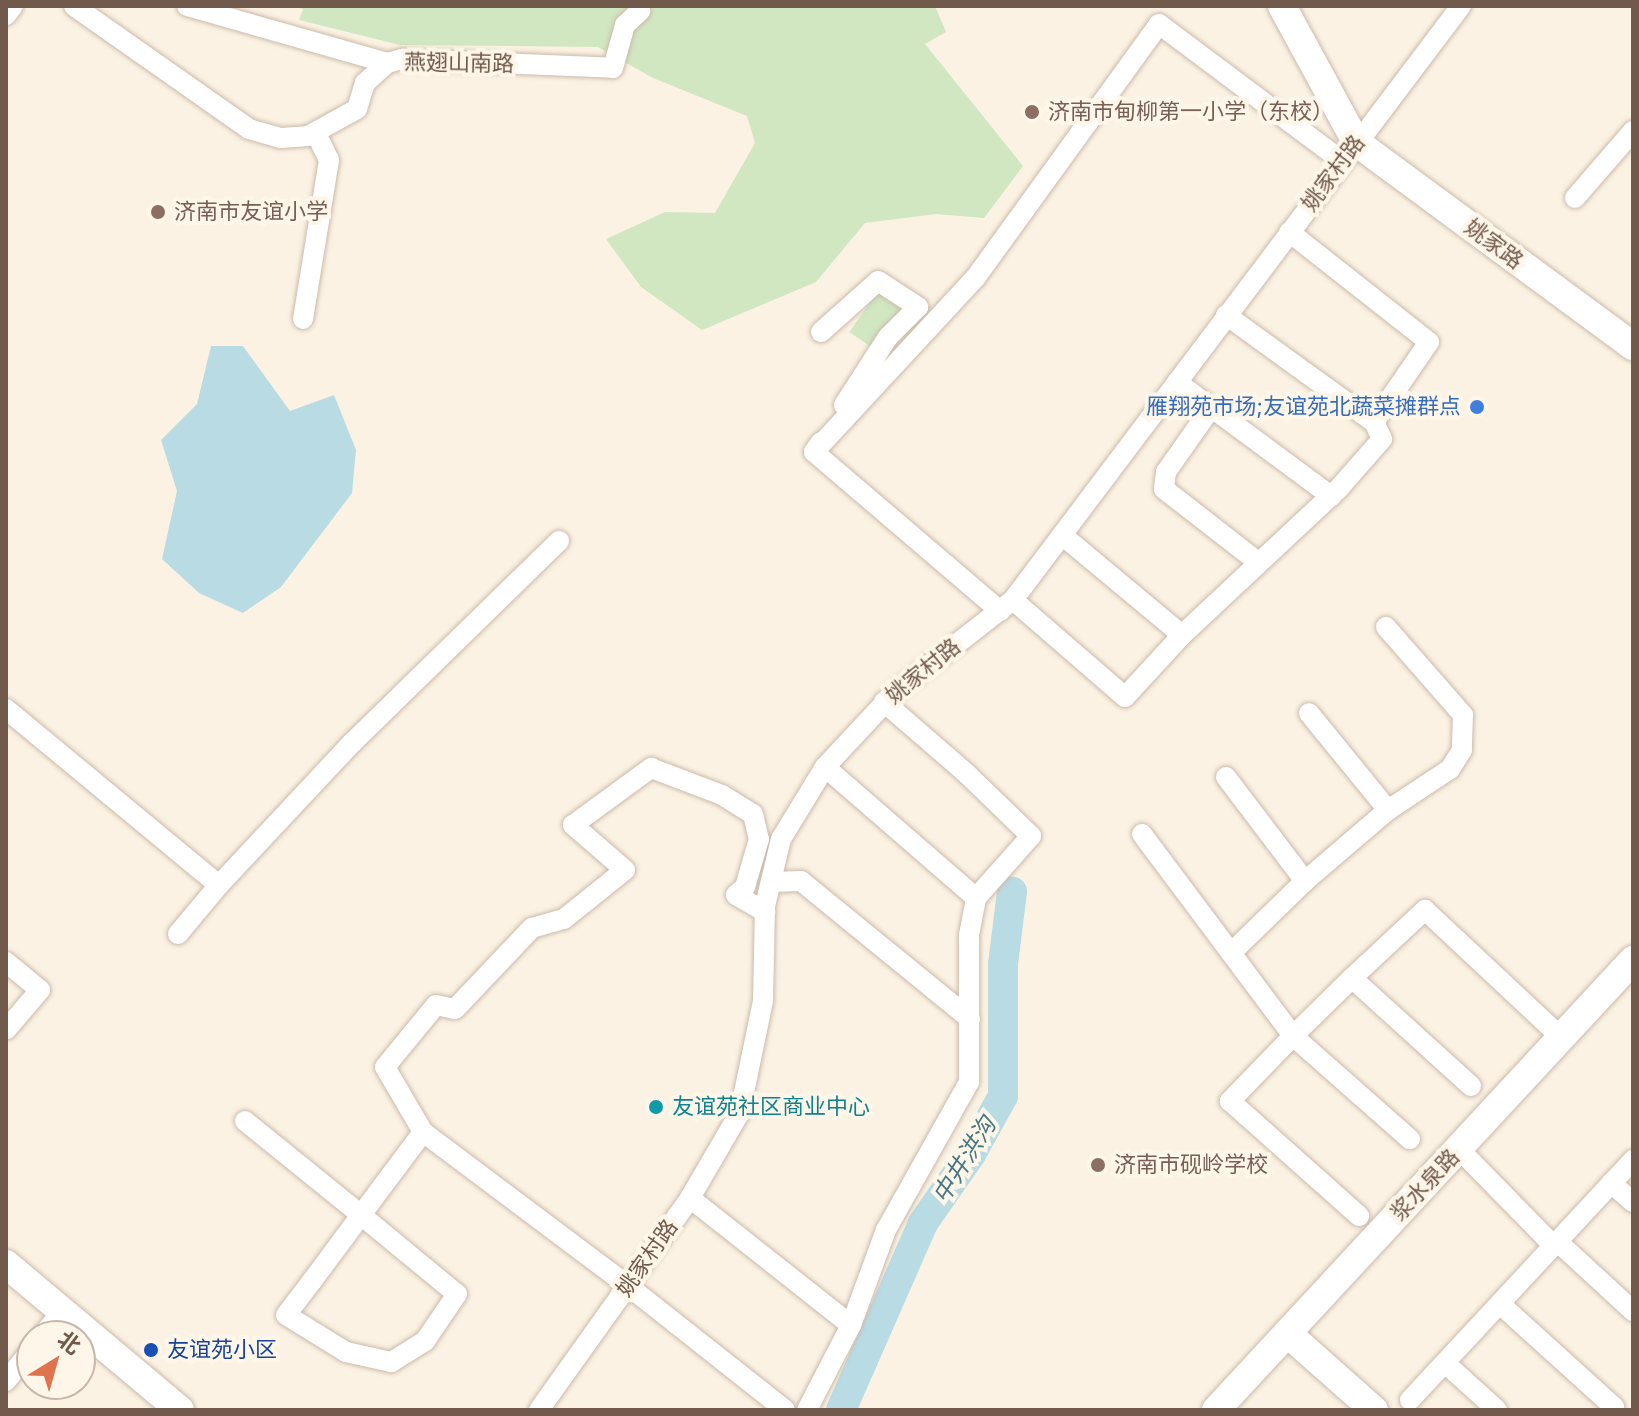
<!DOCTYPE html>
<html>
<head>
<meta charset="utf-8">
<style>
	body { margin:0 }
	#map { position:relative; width:1639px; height:1416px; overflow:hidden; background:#fbf2e3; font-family:Inter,"Noto Sans SC",sans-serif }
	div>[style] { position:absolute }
	.green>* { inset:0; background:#d0e7c2; transform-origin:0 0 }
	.water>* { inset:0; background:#b9dbe3 }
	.river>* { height:30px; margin:-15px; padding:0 15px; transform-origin:15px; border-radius:15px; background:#b9dbe3 }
	.roads { filter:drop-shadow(0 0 2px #cbbaaa) drop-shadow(0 0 2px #cbbaaa) }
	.street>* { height:20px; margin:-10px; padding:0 10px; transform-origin:10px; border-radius:10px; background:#fff }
	.secondary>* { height:28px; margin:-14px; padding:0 14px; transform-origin:14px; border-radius:14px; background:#fff }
	.dots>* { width:22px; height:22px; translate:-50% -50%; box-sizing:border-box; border:4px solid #fef6e9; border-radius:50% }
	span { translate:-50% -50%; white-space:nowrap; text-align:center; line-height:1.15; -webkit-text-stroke:8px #fef6e9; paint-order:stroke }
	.street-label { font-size:22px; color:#71594b }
	.education-label { font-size:22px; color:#785e54 }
	.left { translate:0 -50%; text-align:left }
	.shop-label { font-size:22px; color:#366cbe }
	.right { translate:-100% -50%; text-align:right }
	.culture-label { font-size:22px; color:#0d838f }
	.transit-label { font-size:22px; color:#164399 }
	.water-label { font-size:24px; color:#467783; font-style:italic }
	.frame { position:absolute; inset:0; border:8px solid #71594b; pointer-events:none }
	.north { position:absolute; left:16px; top:1320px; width:80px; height:80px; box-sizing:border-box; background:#fef6e9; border:2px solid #c6b7aa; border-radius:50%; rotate:37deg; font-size:22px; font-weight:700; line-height:32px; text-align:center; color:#71594b }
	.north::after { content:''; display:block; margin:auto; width:28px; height:36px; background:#de734e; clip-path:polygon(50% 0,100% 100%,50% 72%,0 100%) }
</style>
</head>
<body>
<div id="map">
	<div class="green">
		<div style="clip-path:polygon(296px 6px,935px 6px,946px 32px,925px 44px,1023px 166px,984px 218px,936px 214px,865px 223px,816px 282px,702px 330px,641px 287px,606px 239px,665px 212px,715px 213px,755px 143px,747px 116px,653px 78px,598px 47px,400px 45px,299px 20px,303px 9px)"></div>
		<div style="left:878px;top:291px;width:35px;height:50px;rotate:35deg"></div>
	</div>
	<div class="water">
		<div style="clip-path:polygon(211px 346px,243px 346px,290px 411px,334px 395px,356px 450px,352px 493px,281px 587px,243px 613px,199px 593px,162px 559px,177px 491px,161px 440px,197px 404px)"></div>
	</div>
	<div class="river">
		<div style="left:841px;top:1410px;width:204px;rotate:-66.3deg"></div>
		<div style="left:923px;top:1223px;width:84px;rotate:-55.2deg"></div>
		<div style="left:971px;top:1154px;width:66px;rotate:-61.1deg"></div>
		<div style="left:1003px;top:1096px;width:132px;rotate:-90deg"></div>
		<div style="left:1003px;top:964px;width:73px;rotate:-82.9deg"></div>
	</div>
	<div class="roads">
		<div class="street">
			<div style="left:74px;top:6px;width:214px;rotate:35.1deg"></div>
			<div style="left:249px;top:129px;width:33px;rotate:16deg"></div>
			<div style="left:281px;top:138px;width:27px;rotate:-4deg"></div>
			<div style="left:308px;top:136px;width:56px;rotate:-28.9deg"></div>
			<div style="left:357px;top:109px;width:27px;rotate:-73deg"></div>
			<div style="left:365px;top:83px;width:30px;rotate:-42deg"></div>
			<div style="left:387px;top:63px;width:16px;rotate:-15deg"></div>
			<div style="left:402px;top:59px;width:211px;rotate:2.4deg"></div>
			<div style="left:613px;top:68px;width:45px;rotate:-74.4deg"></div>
			<div style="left:625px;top:25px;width:21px;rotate:-43deg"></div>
			<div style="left:187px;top:6px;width:208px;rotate:15.9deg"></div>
			<div style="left:6px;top:15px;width:11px;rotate:-52deg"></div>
			<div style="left:1575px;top:198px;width:89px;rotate:-49.1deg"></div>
			<div style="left:1226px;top:315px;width:183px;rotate:35.9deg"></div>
			<div style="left:303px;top:319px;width:161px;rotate:-80.7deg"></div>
			<div style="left:329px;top:160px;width:30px;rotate:-116deg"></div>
			<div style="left:821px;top:332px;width:76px;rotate:-41.8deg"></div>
			<div style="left:878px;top:281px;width:48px;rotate:33deg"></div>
			<div style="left:918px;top:307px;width:42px;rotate:135deg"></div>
			<div style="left:888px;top:337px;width:81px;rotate:122.9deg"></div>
			<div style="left:1177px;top:382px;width:192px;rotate:36.5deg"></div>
			<div style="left:1211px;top:408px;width:78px;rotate:125.1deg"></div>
			<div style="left:1166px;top:472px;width:17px;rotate:97deg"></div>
			<div style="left:1164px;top:489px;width:120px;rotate:37.9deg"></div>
			<div style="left:821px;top:442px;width:12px;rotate:125deg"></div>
			<div style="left:814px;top:452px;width:245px;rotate:40.5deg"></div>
			<div style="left:814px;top:452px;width:238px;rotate:-47.2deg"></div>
			<div style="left:976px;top:277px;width:312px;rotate:-54.1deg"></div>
			<div style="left:1159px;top:24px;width:229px;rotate:36.8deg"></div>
			<div style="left:1062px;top:535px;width:156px;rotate:39.8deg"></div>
			<div style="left:1013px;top:600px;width:148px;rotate:40.9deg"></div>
			<div style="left:1125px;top:697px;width:84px;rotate:-47.4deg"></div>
			<div style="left:1182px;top:635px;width:216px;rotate:-43.1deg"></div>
			<div style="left:1340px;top:487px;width:64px;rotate:-48.8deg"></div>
			<div style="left:1382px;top:439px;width:19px;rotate:-115deg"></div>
			<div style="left:1374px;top:422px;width:97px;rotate:-55.5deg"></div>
			<div style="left:1429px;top:342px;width:178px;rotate:-141.8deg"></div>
			<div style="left:1386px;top:627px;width:117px;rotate:48.8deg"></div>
			<div style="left:1463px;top:715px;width:35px;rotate:92deg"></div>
			<div style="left:1462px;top:750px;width:22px;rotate:122deg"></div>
			<div style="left:1450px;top:769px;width:74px;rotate:146.5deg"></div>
			<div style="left:6px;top:709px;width:276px;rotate:39.6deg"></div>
			<div style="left:825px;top:767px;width:200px;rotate:40.9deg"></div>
			<div style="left:1226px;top:777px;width:131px;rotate:52.8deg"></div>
			<div style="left:1305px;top:881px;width:103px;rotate:135.8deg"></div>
			<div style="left:1142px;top:834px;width:252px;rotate:53.2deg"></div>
			<div style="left:1293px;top:1036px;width:91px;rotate:134.1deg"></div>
			<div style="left:1230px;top:1101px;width:173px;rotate:41.7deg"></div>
			<div style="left:1305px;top:881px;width:109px;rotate:-40.5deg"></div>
			<div style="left:1388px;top:810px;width:125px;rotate:-129.2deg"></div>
			<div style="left:771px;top:882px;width:30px;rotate:-2deg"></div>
			<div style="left:801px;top:881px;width:218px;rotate:39.2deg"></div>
			<div style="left:178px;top:934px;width:64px;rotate:-50.1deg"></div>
			<div style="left:219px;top:885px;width:196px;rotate:-46.9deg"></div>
			<div style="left:353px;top:742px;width:288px;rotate:-44.3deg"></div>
			<div style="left:6px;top:962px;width:44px;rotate:39.5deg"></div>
			<div style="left:40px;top:990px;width:52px;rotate:130.4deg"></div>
			<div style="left:1352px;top:978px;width:83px;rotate:135.5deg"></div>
			<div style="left:1293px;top:1036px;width:156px;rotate:41.4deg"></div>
			<div style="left:1471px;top:1086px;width:161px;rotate:-137.8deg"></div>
			<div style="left:1352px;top:978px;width:100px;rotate:-43deg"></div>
			<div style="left:1425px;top:910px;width:187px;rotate:43.1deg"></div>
			<div style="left:245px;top:1121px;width:149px;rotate:39deg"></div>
			<div style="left:361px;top:1215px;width:124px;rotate:39.5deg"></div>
			<div style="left:457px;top:1294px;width:57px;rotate:124.2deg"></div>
			<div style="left:425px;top:1341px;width:40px;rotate:148deg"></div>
			<div style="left:391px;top:1362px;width:46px;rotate:-167.5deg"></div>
			<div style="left:346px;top:1352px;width:70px;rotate:-148.3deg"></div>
			<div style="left:286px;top:1315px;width:43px;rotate:-52.6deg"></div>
			<div style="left:312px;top:1281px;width:82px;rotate:-53.4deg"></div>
			<div style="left:361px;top:1215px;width:104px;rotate:-53.2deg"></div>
			<div style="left:423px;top:1132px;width:255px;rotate:36.9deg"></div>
			<div style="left:627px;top:1285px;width:201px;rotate:38.3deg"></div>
			<div style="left:423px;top:1132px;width:75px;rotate:-120.3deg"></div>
			<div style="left:385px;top:1067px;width:80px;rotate:-50.6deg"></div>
			<div style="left:436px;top:1005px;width:19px;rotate:12deg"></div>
			<div style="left:455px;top:1009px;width:112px;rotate:-46.5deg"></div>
			<div style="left:532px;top:928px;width:33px;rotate:-16deg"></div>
			<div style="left:564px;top:919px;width:78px;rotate:-38.8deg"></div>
			<div style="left:625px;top:870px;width:69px;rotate:-139.1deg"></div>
			<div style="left:573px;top:825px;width:97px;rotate:-36.2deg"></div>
			<div style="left:651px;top:768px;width:76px;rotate:20.8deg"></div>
			<div style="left:722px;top:795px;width:36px;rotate:32deg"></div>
			<div style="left:753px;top:814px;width:26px;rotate:77deg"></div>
			<div style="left:759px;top:839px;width:50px;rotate:106.3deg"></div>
			<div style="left:745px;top:887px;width:12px;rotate:138deg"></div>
			<div style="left:736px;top:895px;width:34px;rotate:30deg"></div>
			<div style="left:1459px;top:1149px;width:136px;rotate:45.6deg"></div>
			<div style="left:1611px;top:1183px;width:29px;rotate:41deg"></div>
			<div style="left:690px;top:1198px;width:205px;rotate:38.3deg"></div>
			<div style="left:851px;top:1325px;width:101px;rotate:-69.8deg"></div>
			<div style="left:886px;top:1230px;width:170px;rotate:-60.7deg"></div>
			<div style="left:969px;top:1082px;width:147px;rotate:-90deg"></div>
			<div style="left:969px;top:935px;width:38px;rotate:-79deg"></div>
			<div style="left:976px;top:898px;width:83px;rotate:-48.4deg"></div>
			<div style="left:1031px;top:836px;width:89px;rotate:-135.9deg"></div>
			<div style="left:967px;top:774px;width:110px;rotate:-139.1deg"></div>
			<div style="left:1558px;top:1242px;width:102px;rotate:42.6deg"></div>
			<div style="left:1500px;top:1304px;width:154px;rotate:42.1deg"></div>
			<div style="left:42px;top:1336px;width:32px;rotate:-51deg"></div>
			<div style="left:1445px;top:1363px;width:70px;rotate:42.1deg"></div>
			<div style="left:6px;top:1381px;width:41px;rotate:-50.9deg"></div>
			<div style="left:1410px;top:1400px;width:328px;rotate:-47.1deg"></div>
			<div style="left:539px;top:1410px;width:260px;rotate:-54.5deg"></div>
			<div style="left:690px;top:1198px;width:99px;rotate:-59.8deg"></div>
			<div style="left:740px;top:1112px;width:113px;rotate:-78.3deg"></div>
			<div style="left:763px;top:1001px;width:95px;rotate:-88.8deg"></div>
			<div style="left:765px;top:906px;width:69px;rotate:-76.6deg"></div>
			<div style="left:781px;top:839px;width:84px;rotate:-58.6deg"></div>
			<div style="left:825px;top:767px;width:103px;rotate:-47deg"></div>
			<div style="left:895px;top:692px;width:150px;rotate:-37.9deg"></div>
			<div style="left:1013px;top:600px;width:744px;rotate:-52.98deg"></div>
			<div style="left:807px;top:1410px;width:96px;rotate:-62.6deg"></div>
		</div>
		<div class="secondary">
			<div style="left:1282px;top:6px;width:155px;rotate:61.4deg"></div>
			<div style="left:1356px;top:142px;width:344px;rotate:36.4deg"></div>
			<div style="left:6px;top:1264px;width:227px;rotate:40deg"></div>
			<div style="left:1287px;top:1333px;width:116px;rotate:41.5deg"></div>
			<div style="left:1216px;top:1410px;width:614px;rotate:-47.18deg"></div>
		</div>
	</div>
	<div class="dots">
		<div style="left:1032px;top:112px;background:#8d6e63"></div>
		<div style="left:158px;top:212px;background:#8d6e63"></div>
		<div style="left:1477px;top:407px;background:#3f7fe0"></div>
		<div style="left:656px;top:1107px;background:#0f9aa8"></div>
		<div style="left:1098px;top:1165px;background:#8d6e63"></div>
		<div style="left:151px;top:1350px;background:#1a4fb4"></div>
	</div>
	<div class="street-label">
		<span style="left:459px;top:63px;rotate:1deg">燕翅山南路</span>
		<span style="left:1333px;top:173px;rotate:-53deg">姚家村路</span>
		<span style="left:1494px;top:244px;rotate:37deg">姚家路</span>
		<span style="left:923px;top:671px;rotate:-39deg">姚家村路</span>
		<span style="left:1425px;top:1185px;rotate:-47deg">浆水泉路</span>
		<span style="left:647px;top:1258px;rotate:-55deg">姚家村路</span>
	</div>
	<div class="education-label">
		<span class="left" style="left:1048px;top:112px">济南市甸柳第一小学（东校）</span>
		<span class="left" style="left:174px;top:212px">济南市友谊小学</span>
		<span class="left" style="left:1114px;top:1165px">济南市砚岭学校</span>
	</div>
	<div class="shop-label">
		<span class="right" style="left:1461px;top:407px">雁翔苑市场;友谊苑北蔬菜摊群点</span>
	</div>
	<div class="culture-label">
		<span class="left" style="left:672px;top:1107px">友谊苑社区商业中心</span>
	</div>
	<div class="transit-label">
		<span class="left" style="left:167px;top:1350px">友谊苑小区</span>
	</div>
	<div class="water-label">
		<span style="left:964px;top:1160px;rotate:-58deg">中井洪沟</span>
	</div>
	<div class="frame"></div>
	<div class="north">北</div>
</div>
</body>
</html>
